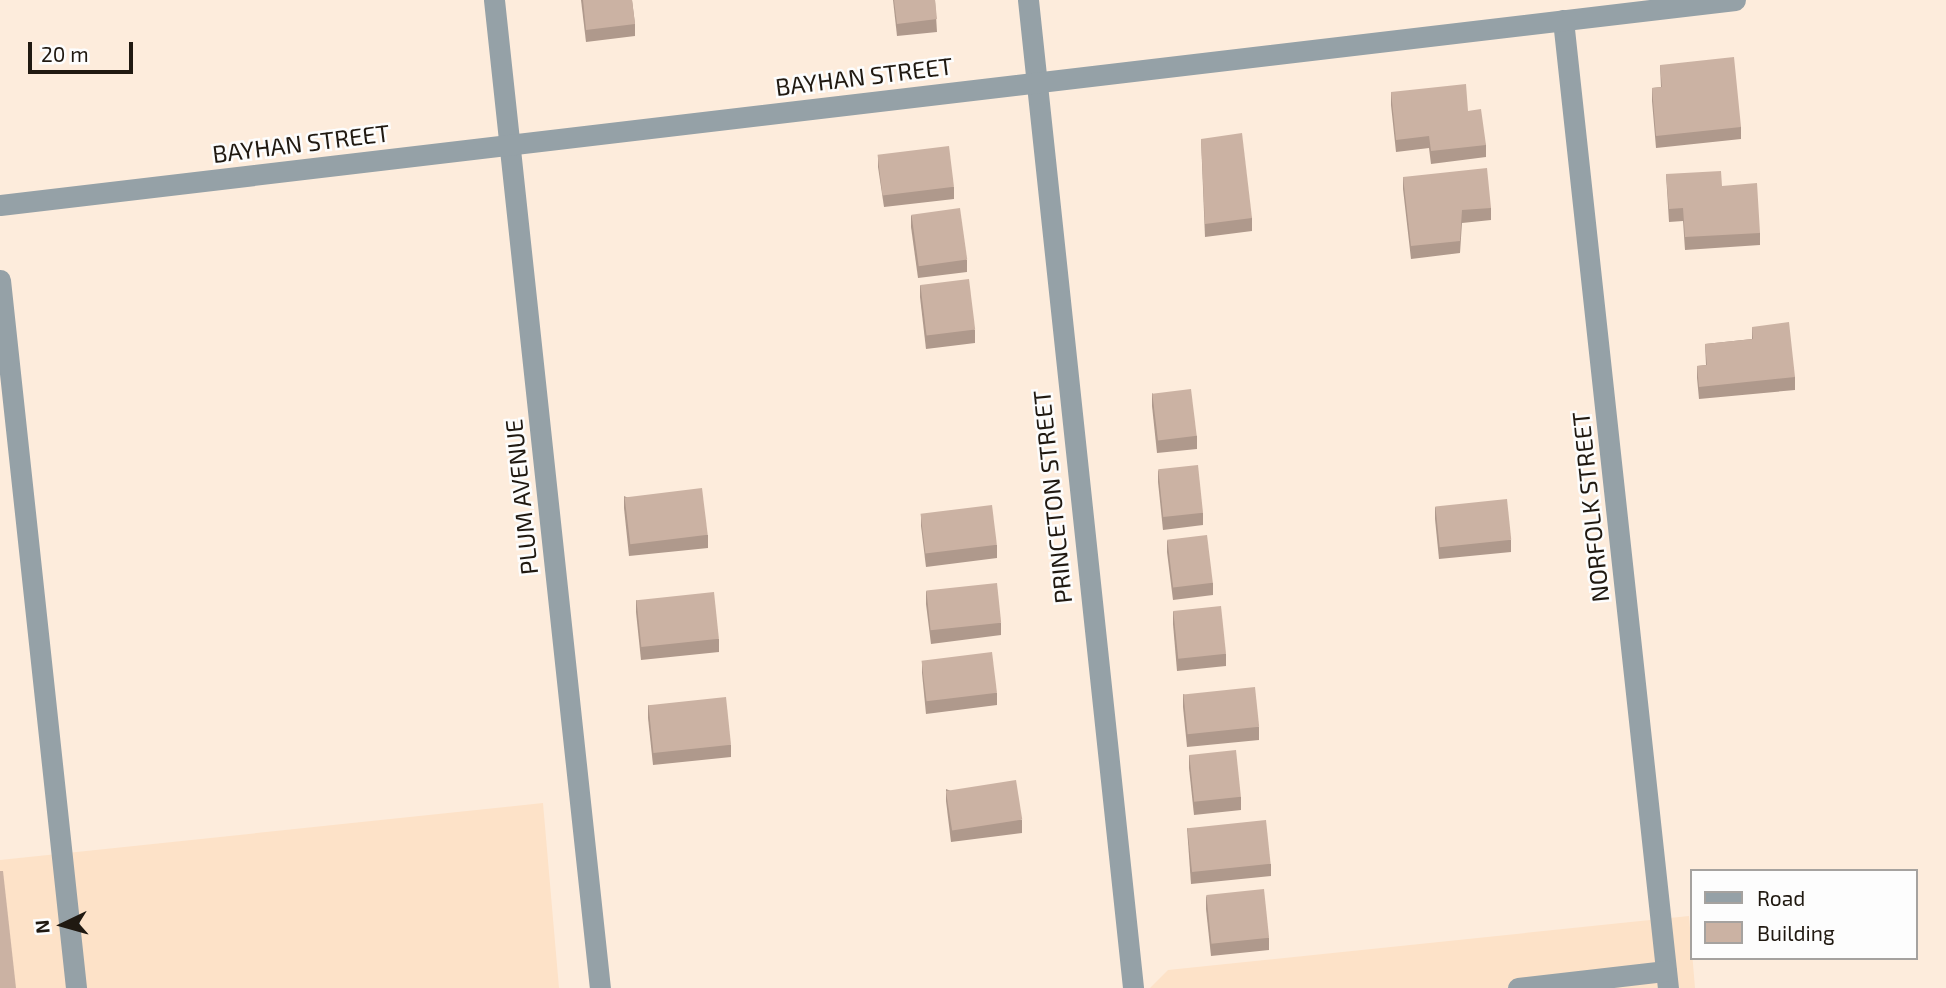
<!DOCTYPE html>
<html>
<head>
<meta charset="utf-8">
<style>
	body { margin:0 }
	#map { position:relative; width:1946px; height:988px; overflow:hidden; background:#fdecdc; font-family:"Exo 2",sans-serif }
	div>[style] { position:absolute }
	.built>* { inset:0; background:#fde2c8 }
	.minor>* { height:21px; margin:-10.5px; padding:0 10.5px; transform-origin:10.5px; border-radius:10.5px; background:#95a1a7 }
	.wall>* { inset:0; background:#af998c }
	.building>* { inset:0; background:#cbb2a3; transform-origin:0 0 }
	span { translate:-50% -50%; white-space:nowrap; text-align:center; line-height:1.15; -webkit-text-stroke:5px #fdfdfd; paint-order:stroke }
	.street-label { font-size:24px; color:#201911 }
	.legend { position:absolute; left:1690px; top:869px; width:228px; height:91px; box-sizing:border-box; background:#fdfdfd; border:2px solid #a5a29f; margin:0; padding:9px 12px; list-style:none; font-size:21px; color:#201911 }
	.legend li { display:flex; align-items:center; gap:14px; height:35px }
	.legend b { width:35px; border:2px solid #a5a29f }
	.north { position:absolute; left:28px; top:890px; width:70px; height:70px; -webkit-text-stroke:5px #fdfdfd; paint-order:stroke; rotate:265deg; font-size:19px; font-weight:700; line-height:28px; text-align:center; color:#201911 }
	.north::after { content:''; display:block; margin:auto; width:24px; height:32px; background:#201911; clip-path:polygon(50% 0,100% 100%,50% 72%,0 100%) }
	.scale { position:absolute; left:28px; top:42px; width:105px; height:32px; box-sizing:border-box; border:4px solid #201911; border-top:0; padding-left:9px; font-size:21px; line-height:24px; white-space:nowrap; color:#201911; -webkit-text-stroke:5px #fdfdfd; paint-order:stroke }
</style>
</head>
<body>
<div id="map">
	<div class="built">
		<div style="clip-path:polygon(543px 803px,559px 988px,0 988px,0 860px)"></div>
		<div style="clip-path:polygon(1689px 916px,1695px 988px,1150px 988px,1168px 970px)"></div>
	</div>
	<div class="minor">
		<div style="left:494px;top:0;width:994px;rotate:83.88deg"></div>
		<div style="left:1028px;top:0;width:994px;rotate:83.93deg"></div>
		<div style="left:1563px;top:20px;width:974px;rotate:83.81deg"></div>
		<div style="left:0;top:205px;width:1747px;rotate:-6.74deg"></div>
		<div style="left:0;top:280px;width:712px;rotate:83.87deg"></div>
		<div style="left:1518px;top:988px;width:149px;rotate:-6.6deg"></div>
	</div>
	<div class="wall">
		<div style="clip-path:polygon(581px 0,632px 0,635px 24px,635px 36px,586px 42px)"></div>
		<div style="clip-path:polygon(893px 0,935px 0,937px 32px,897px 36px)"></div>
		<div style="clip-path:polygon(1660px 65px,1741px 127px,1741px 139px,1656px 148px,1652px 101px,1652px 88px,1661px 87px)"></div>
		<div style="clip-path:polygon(1391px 92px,1468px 111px,1486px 145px,1486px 157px,1431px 164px,1429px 148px,1396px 152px,1391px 105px)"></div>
		<div style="clip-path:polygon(1201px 139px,1252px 218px,1252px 231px,1205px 237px)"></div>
		<div style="clip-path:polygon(878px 155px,954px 187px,954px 199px,884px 207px,878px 167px)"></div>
		<div style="clip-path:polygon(1666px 174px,1722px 186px,1760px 233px,1760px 245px,1685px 250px,1683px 221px,1669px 222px)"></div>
		<div style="clip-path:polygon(1403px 177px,1491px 208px,1491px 220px,1462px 223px,1460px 253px,1411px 259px,1403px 189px)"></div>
		<div style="clip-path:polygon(911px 215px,967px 260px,967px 272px,918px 278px,911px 227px)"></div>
		<div style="clip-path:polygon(920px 285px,975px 330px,975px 343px,926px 349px,920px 297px)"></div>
		<div style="clip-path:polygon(1752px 327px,1795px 377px,1795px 390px,1699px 399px,1697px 378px,1697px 366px,1706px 365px,1705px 344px,1752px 339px)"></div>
		<div style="clip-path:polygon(1152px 393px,1197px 436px,1197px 449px,1157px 453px,1152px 406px)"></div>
		<div style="clip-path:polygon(1158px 470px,1203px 513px,1203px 525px,1163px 530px,1158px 482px)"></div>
		<div style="clip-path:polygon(624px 496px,708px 535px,708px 548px,629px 556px,624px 508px)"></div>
		<div style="clip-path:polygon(1435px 507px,1511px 540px,1511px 552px,1439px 559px,1435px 519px)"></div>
		<div style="clip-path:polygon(921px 514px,997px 545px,997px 558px,926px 567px,921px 526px)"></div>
		<div style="clip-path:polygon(1167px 540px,1213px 583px,1213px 595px,1173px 600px,1167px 552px)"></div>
		<div style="clip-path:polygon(926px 591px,1001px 623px,1001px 635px,931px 644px,926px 604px)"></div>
		<div style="clip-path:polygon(636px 600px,719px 639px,719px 652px,641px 660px,636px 612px)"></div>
		<div style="clip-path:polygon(1173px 611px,1226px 654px,1226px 666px,1177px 671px,1173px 624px)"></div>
		<div style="clip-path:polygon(922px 661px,997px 693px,997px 705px,926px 714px,922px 673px)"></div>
		<div style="clip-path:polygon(1183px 694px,1259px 727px,1259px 740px,1187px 747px,1183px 707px)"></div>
		<div style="clip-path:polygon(648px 705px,731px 745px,731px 757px,653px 765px,648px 718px)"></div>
		<div style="clip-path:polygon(1189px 755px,1241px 797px,1241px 810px,1194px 815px,1189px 768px)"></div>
		<div style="clip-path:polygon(946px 789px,1022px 820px,1022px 833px,951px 842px,946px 801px)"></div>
		<div style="clip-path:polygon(1187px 828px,1271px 864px,1271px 876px,1191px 884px)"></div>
		<div style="clip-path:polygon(1206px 896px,1269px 938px,1269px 950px,1211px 956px,1206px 909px)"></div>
	</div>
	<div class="building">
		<div style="clip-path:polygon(583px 0,632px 0,635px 24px,586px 30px)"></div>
		<div style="clip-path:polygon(894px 0,935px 0,937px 19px,897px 24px)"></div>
		<div style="clip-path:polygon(1734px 57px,1741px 127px,1656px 136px,1652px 88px,1662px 87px,1660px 65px)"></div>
		<div style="clip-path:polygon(1466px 84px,1468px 111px,1481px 109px,1486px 145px,1431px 151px,1429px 136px,1396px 140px,1391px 92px)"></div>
		<div style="clip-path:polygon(1242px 133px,1252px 218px,1205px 224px,1201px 139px)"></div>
		<div style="left:949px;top:146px;width:41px;height:72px;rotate:83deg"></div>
		<div style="clip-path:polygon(1487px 168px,1491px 208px,1462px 210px,1460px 241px,1411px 246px,1403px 177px)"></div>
		<div style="clip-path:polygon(1721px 171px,1722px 186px,1757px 183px,1760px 233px,1685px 237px,1683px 208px,1669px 209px,1666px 174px)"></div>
		<div style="left:960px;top:208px;width:52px;height:49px;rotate:82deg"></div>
		<div style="left:969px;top:279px;width:51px;height:49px;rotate:83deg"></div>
		<div style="clip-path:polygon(1789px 322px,1795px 377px,1699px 387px,1697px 366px,1707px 365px,1705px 344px,1753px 339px,1752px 327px)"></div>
		<div style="left:1191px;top:389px;width:47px;height:39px;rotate:83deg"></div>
		<div style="left:1198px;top:465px;width:48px;height:40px;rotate:84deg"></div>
		<div style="left:702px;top:488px;width:47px;height:78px;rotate:83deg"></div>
		<div style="left:1507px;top:499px;width:41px;height:72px;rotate:84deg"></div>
		<div style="left:992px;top:505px;width:40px;height:72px;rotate:83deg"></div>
		<div style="left:1207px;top:535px;width:48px;height:40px;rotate:83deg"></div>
		<div style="left:997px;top:583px;width:40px;height:71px;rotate:84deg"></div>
		<div style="left:714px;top:592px;width:47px;height:78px;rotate:84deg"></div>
		<div style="left:1221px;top:606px;width:48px;height:48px;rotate:84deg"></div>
		<div style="left:992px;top:652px;width:41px;height:71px;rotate:83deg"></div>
		<div style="left:1255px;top:687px;width:40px;height:72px;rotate:84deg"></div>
		<div style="left:726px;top:697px;width:48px;height:78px;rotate:84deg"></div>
		<div style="left:1236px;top:750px;width:47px;height:47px;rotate:84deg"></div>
		<div style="left:1016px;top:780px;width:40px;height:71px;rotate:81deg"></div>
		<div style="left:1266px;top:820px;width:44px;height:79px;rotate:84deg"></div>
		<div style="clip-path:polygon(0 871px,3px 871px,16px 988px,0 988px)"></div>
		<div style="left:1264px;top:889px;width:49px;height:58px;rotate:84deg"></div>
	</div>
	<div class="street-label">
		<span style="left:864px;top:76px;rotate:-7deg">BAYHAN STREET</span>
		<span style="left:301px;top:143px;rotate:-7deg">BAYHAN STREET</span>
		<span style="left:521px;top:497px;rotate:-96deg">PLUM AVENUE</span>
		<span style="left:1052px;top:497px;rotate:-96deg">PRINCETON STREET</span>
		<span style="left:1590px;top:507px;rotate:-96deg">NORFOLK STREET</span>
	</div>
	<ul class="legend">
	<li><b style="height:9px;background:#95a1a7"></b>Road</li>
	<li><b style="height:19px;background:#cbb2a3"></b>Building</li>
	</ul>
	<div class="north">N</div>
	<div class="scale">20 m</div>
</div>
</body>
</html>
